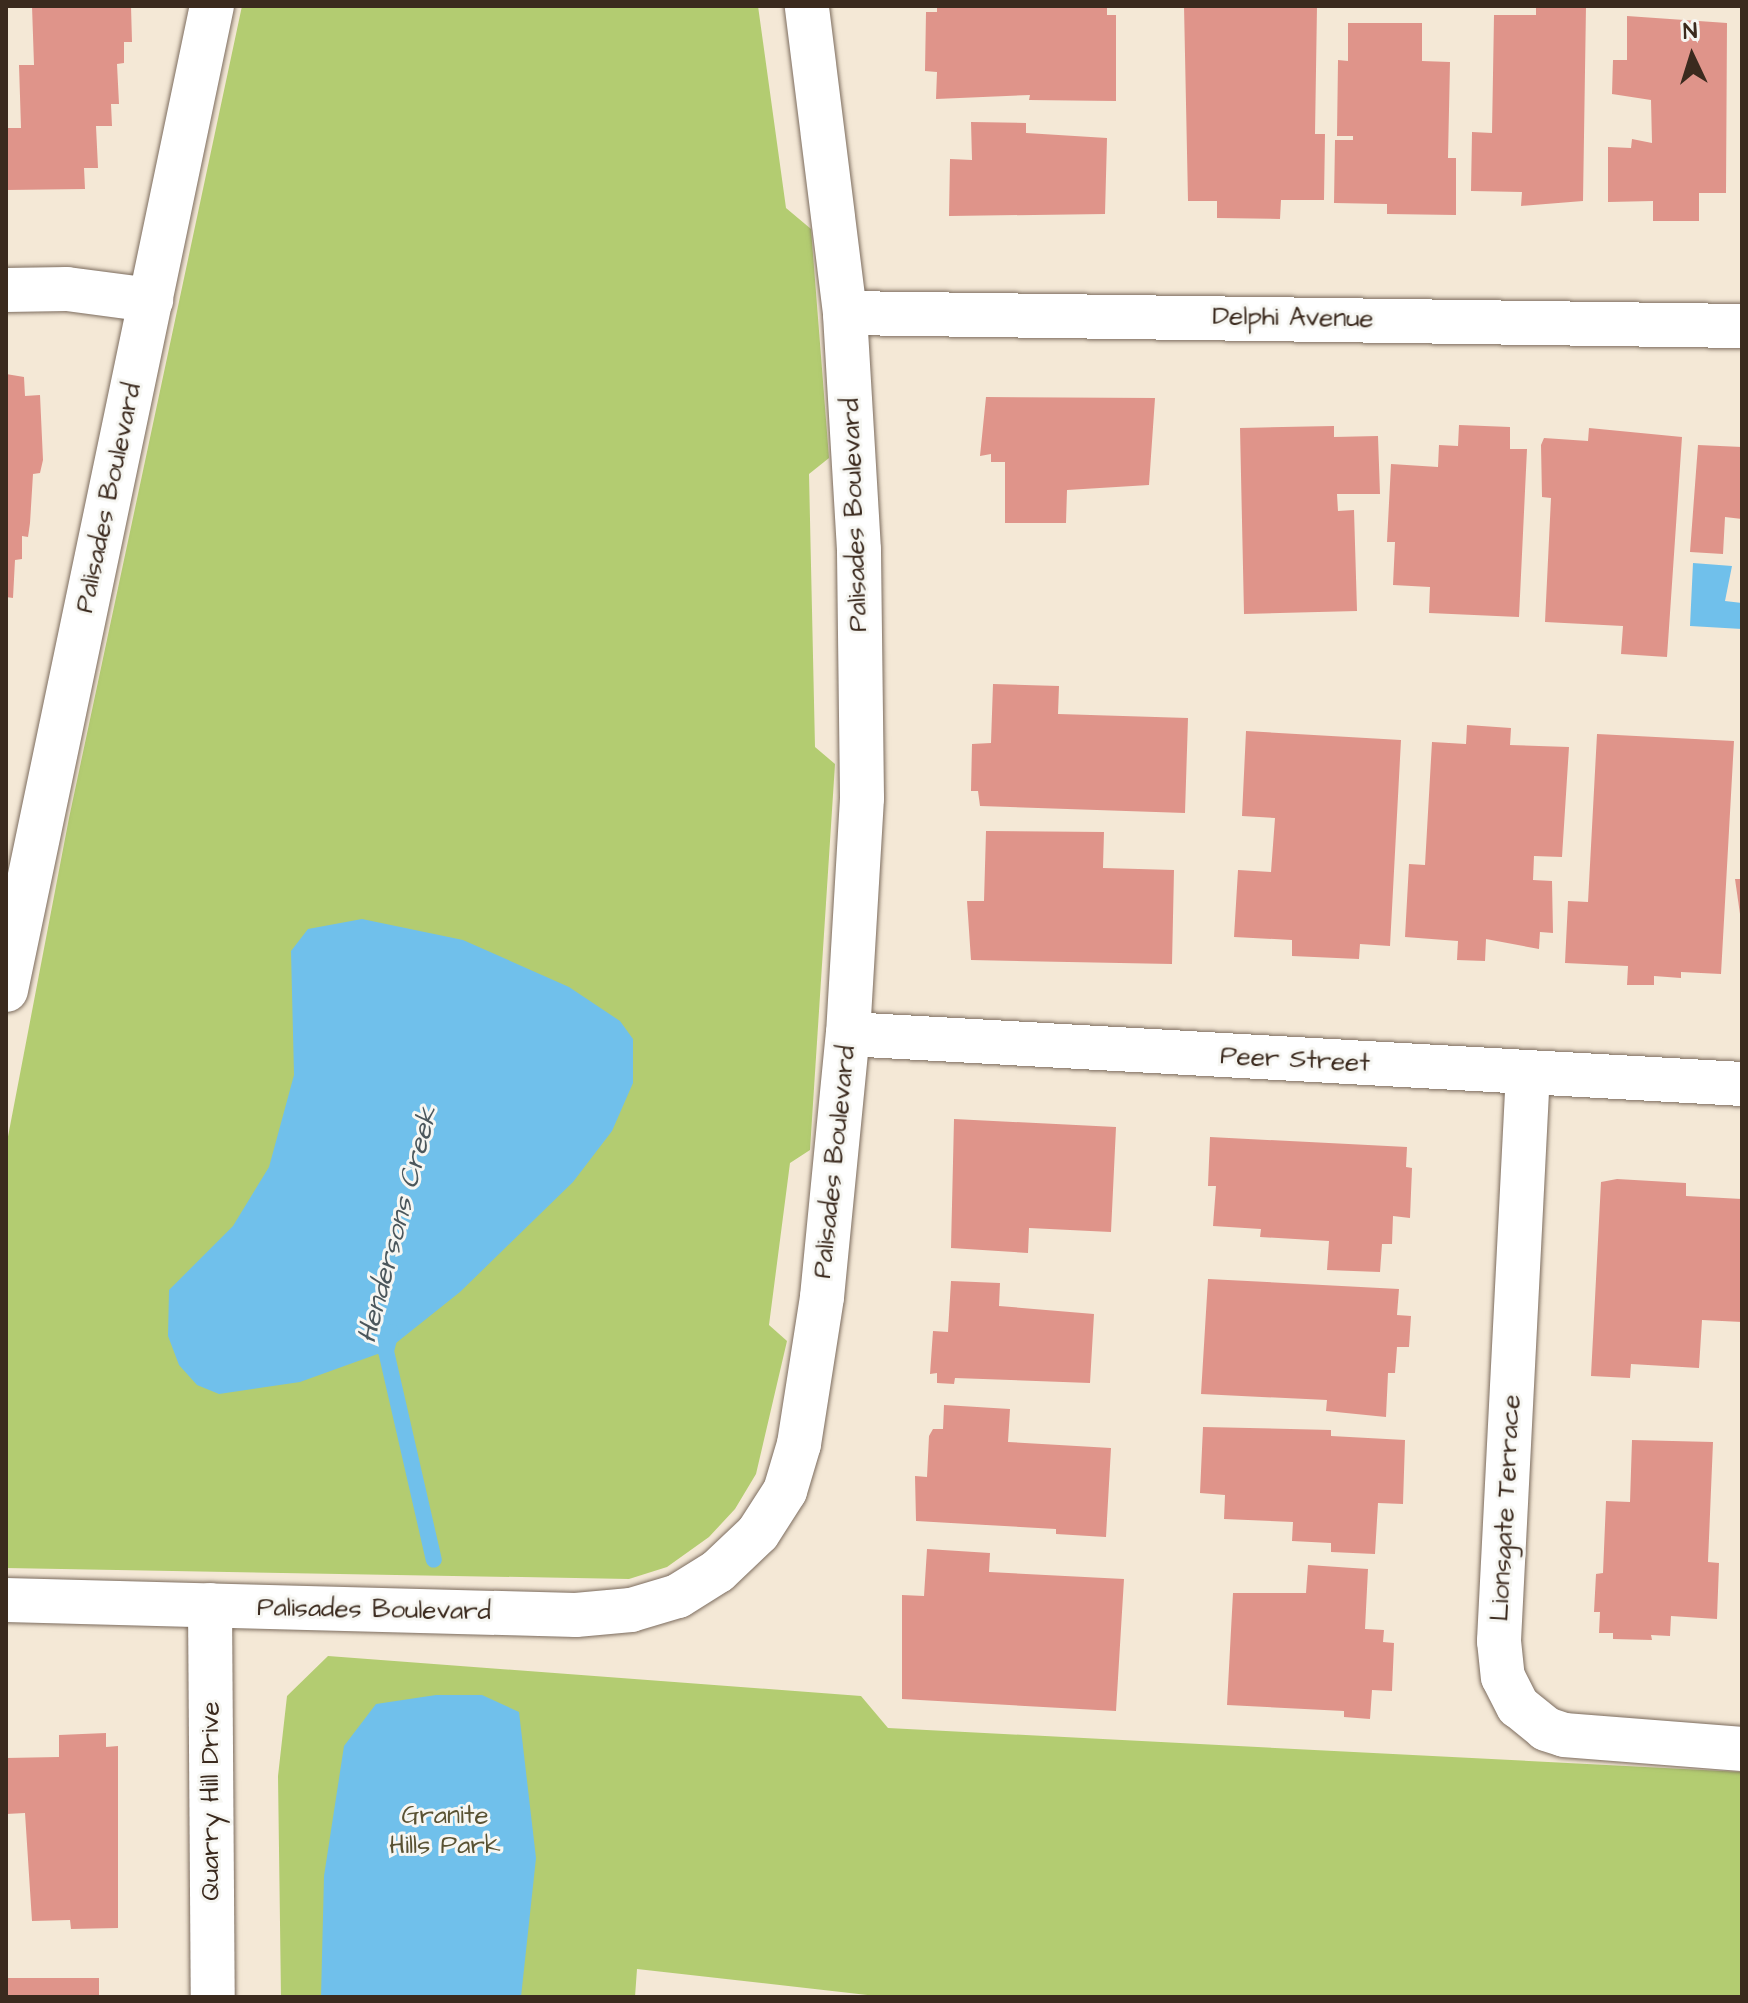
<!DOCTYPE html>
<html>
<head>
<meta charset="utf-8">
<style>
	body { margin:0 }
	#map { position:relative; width:1748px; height:2003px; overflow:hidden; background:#f4e8d6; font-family:"Architects Daughter",sans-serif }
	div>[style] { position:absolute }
	.green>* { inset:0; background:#b3cc71 }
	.water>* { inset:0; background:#70c0eb }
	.stream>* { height:16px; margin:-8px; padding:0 8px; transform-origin:8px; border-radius:8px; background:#70c0eb }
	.building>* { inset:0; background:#df948a; transform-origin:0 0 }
	.roads { filter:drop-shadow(0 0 2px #7c6c5e) drop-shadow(0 0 2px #7c6c5e) }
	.street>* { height:44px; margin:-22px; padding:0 22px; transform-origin:22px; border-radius:22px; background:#fff }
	span { translate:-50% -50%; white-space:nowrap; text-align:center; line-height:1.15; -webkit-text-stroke:6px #f6f6f2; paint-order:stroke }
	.street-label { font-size:26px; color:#3b2a1e }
	.park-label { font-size:26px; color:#595233 }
	.water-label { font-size:28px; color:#4b575c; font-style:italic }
	.frame { position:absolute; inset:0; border:8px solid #3b2a1e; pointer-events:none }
	.north { position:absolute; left:1652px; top:16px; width:80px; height:80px; -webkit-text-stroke:6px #f6f6f2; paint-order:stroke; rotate:356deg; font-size:22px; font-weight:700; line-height:32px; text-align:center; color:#3b2a1e }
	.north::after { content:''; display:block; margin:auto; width:28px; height:36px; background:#3b2a1e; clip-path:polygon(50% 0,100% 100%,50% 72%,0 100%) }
</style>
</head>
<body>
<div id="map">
	<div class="green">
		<div style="clip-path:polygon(242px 6px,758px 6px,786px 208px,811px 229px,829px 458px,809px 474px,815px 747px,835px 764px,810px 1150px,790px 1163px,769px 1325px,787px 1341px,756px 1474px,735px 1509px,709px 1537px,667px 1567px,629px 1579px,6px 1568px,6px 1147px,69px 818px)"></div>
		<div style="clip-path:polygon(328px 1656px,861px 1696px,888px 1728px,1742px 1772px,1742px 1997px,885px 1997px,637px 1969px,635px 1997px,281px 1997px,278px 1776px,287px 1696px)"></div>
	</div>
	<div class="water">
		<div style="clip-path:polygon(1693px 563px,1732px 566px,1725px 601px,1742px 603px,1742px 629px,1690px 626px)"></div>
		<div style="clip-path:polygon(362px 919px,463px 940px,569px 987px,620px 1021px,633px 1039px,633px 1083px,612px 1131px,573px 1182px,460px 1292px,386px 1351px,300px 1382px,219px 1394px,197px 1385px,179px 1365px,168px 1336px,169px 1290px,233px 1226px,269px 1167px,294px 1075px,291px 951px,308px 929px)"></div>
		<div style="clip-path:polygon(436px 1695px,482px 1695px,519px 1712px,536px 1858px,521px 1997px,321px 1997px,324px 1876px,344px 1746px,376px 1704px)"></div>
	</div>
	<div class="stream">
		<div style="left:391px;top:1332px;width:20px;rotate:105deg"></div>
		<div style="left:386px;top:1351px;width:214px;rotate:77.1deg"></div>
	</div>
	<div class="building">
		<div style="clip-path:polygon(32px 6px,131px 6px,132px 42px,124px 42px,124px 63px,117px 64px,119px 104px,111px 104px,112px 126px,96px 126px,98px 168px,84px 168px,85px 189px,6px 190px,6px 128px,21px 128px,19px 65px,34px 65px)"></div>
		<div style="clip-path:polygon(937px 6px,1107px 6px,1107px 15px,1116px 15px,1116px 101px,1029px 100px,1030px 95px,936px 99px,937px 72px,925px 71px,926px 12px,937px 12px)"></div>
		<div style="clip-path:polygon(1184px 6px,1317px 6px,1315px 134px,1325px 134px,1324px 200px,1281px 200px,1280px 219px,1217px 218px,1217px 201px,1188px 201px)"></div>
		<div style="clip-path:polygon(1536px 6px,1586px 6px,1583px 201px,1521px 206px,1522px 192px,1471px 191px,1472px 132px,1492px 133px,1494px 15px,1536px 15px)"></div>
		<div style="clip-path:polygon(1627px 16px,1727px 23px,1726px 193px,1699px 193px,1699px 221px,1653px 221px,1653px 201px,1608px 202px,1608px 147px,1631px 148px,1632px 139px,1652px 143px,1651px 100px,1612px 94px,1613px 60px,1627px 60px)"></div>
		<div style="clip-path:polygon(1348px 23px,1422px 23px,1422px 61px,1450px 62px,1448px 158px,1456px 158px,1456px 215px,1387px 214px,1387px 204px,1334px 203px,1335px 140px,1353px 140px,1353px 136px,1337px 136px,1338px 60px,1348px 61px)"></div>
		<div style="clip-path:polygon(971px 122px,1026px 123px,1026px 133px,1107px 138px,1105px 214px,949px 216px,950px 159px,972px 160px)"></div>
		<div style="clip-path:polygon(6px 374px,24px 377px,25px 396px,40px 395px,43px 460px,40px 473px,33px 474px,30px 523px,28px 537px,22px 536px,22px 559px,15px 560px,13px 598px,6px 597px)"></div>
		<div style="clip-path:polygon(986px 397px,1155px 398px,1149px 485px,1067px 490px,1066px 523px,1005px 523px,1005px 462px,991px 462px,991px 454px,980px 456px)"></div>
		<div style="clip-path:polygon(1459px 425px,1510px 427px,1510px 449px,1527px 449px,1519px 617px,1429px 613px,1430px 587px,1393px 585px,1395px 542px,1387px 542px,1391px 464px,1438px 467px,1439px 445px,1458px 446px)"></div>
		<div style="clip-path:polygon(1334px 426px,1334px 437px,1378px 436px,1380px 494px,1337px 494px,1338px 511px,1354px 510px,1357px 611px,1244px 614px,1240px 428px)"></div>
		<div style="clip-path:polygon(1589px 428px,1682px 437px,1667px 657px,1621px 654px,1623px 626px,1545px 622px,1551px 498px,1542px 497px,1541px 445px,1544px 438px,1588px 441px)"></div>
		<div style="clip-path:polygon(1698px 445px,1742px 447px,1742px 519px,1725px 517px,1723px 554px,1690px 552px)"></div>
		<div style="clip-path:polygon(993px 684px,1059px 686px,1058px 714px,1188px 718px,1185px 813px,980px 806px,978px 791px,971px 791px,972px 744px,991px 743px)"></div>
		<div style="clip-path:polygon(1467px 725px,1511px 728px,1510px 745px,1569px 747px,1562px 857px,1534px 856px,1533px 880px,1552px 881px,1553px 933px,1540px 932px,1539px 949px,1486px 939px,1485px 961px,1457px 960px,1458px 941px,1405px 937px,1409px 864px,1425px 865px,1432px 742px,1466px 744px)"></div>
		<div style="clip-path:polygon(1246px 731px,1401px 740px,1390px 946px,1360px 944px,1359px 959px,1292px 956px,1292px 940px,1234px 937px,1238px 870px,1271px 872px,1275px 818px,1242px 816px)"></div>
		<div style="clip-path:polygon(1597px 734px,1734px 741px,1721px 974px,1681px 972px,1681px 978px,1654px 976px,1654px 985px,1627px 985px,1628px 966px,1565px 963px,1568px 901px,1588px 902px)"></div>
		<div style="clip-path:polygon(986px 831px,1104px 832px,1103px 868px,1174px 870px,1172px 964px,971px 960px,967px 901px,984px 901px)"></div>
		<div style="clip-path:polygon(1735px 879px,1742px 879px,1742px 913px,1740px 914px)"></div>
		<div style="clip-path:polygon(954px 1119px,1116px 1127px,1111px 1232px,1029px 1228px,1028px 1253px,951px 1248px)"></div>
		<div style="clip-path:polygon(1210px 1137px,1407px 1147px,1406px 1167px,1412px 1168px,1410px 1218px,1393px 1216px,1392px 1244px,1382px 1244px,1380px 1272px,1327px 1270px,1329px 1241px,1260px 1237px,1261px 1229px,1213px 1226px,1216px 1186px,1208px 1186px)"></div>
		<div style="clip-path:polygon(1617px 1179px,1686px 1183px,1686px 1196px,1742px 1199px,1742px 1322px,1702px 1320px,1699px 1368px,1631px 1364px,1630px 1378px,1591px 1376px,1601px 1182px)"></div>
		<div style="clip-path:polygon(1208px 1279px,1399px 1289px,1397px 1315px,1411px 1316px,1409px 1347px,1397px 1347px,1395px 1373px,1388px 1373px,1386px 1417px,1326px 1411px,1327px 1400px,1201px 1394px)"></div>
		<div style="clip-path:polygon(951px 1281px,1000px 1283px,999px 1306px,1094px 1314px,1090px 1383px,955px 1378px,954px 1384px,937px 1383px,937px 1373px,930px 1374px,933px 1331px,948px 1332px)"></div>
		<div style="clip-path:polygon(944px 1405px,1010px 1409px,1008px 1442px,1111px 1448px,1106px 1537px,1056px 1534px,1056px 1529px,916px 1521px,915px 1476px,927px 1477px,929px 1436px,933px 1429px,943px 1429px)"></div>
		<div style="clip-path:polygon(1203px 1427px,1331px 1430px,1331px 1436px,1405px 1440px,1403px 1504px,1378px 1503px,1375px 1554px,1331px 1552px,1331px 1543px,1292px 1541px,1293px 1522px,1224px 1519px,1225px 1495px,1200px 1493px)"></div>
		<div style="clip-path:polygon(1632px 1440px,1713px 1442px,1708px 1562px,1719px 1563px,1717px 1619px,1671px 1616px,1670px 1636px,1651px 1635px,1652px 1640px,1613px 1639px,1613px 1633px,1599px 1633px,1600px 1612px,1594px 1612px,1596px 1574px,1603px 1573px,1606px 1501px,1630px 1502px)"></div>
		<div style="clip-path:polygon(927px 1549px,990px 1553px,989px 1572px,1124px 1579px,1116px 1711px,902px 1699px,902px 1595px,924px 1596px)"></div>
		<div style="clip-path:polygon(1308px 1565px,1368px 1569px,1365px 1629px,1384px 1630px,1383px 1642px,1394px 1643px,1392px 1691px,1372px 1690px,1370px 1719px,1344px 1717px,1344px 1711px,1227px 1705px,1233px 1593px,1306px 1593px)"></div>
		<div style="clip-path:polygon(106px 1733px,106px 1747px,118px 1746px,118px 1928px,71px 1929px,70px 1920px,32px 1921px,25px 1813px,6px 1814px,6px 1758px,59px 1757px,59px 1735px)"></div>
		<div style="left:99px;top:1978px;width:19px;height:93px;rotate:90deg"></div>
	</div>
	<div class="roads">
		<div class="street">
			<div style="left:6px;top:290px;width:61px;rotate:-0.9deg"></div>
			<div style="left:67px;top:289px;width:85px;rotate:7.5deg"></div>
			<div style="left:845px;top:313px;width:897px;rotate:0.83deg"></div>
			<div style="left:6px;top:990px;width:1005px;rotate:-78.18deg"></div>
			<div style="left:848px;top:1034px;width:895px;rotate:3.2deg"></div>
			<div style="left:1528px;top:1072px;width:570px;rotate:92.92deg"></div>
			<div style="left:1499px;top:1641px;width:36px;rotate:84deg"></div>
			<div style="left:1503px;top:1677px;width:33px;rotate:63deg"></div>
			<div style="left:1518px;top:1706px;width:36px;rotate:39deg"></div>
			<div style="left:1546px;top:1729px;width:19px;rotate:18deg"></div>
			<div style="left:1564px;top:1735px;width:179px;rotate:4.5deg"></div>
			<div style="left:6px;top:1600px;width:570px;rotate:1.51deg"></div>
			<div style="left:576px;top:1615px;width:55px;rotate:-5.2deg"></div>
			<div style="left:631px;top:1610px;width:49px;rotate:-16.6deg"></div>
			<div style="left:678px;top:1596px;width:47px;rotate:-32deg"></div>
			<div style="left:718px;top:1571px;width:55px;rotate:-43.5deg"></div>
			<div style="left:758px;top:1533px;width:50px;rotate:-57.3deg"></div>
			<div style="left:785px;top:1491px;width:49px;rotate:-73.4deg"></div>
			<div style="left:799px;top:1444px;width:149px;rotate:-81.1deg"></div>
			<div style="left:822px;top:1297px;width:264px;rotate:-84.4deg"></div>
			<div style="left:848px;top:1034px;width:236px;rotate:-86.6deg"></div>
			<div style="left:862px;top:798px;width:248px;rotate:-90.7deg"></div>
			<div style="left:859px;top:550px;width:237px;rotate:-93.4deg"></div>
			<div style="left:845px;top:313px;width:309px;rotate:-97.1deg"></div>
			<div style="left:210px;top:1605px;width:392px;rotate:89.6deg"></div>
		</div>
	</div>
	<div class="street-label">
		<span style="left:1293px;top:318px;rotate:1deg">Delphi Avenue</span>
		<span style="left:109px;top:498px;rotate:-78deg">Palisades Boulevard</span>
		<span style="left:855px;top:515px;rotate:-92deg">Palisades Boulevard</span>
		<span style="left:1295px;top:1060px;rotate:3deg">Peer Street</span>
		<span style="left:835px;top:1162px;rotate:-84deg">Palisades Boulevard</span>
		<span style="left:1506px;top:1508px;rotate:-87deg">Lionsgate Terrace</span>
		<span style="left:374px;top:1610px;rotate:1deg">Palisades Boulevard</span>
		<span style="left:211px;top:1801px;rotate:-90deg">Quarry Hill Drive</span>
	</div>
	<div class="park-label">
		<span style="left:445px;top:1831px">Granite<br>Hills Park</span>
	</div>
	<div class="water-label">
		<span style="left:398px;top:1225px;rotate:-75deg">Hendersons Creek</span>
	</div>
	<div class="frame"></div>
	<div class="north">N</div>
</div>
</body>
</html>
